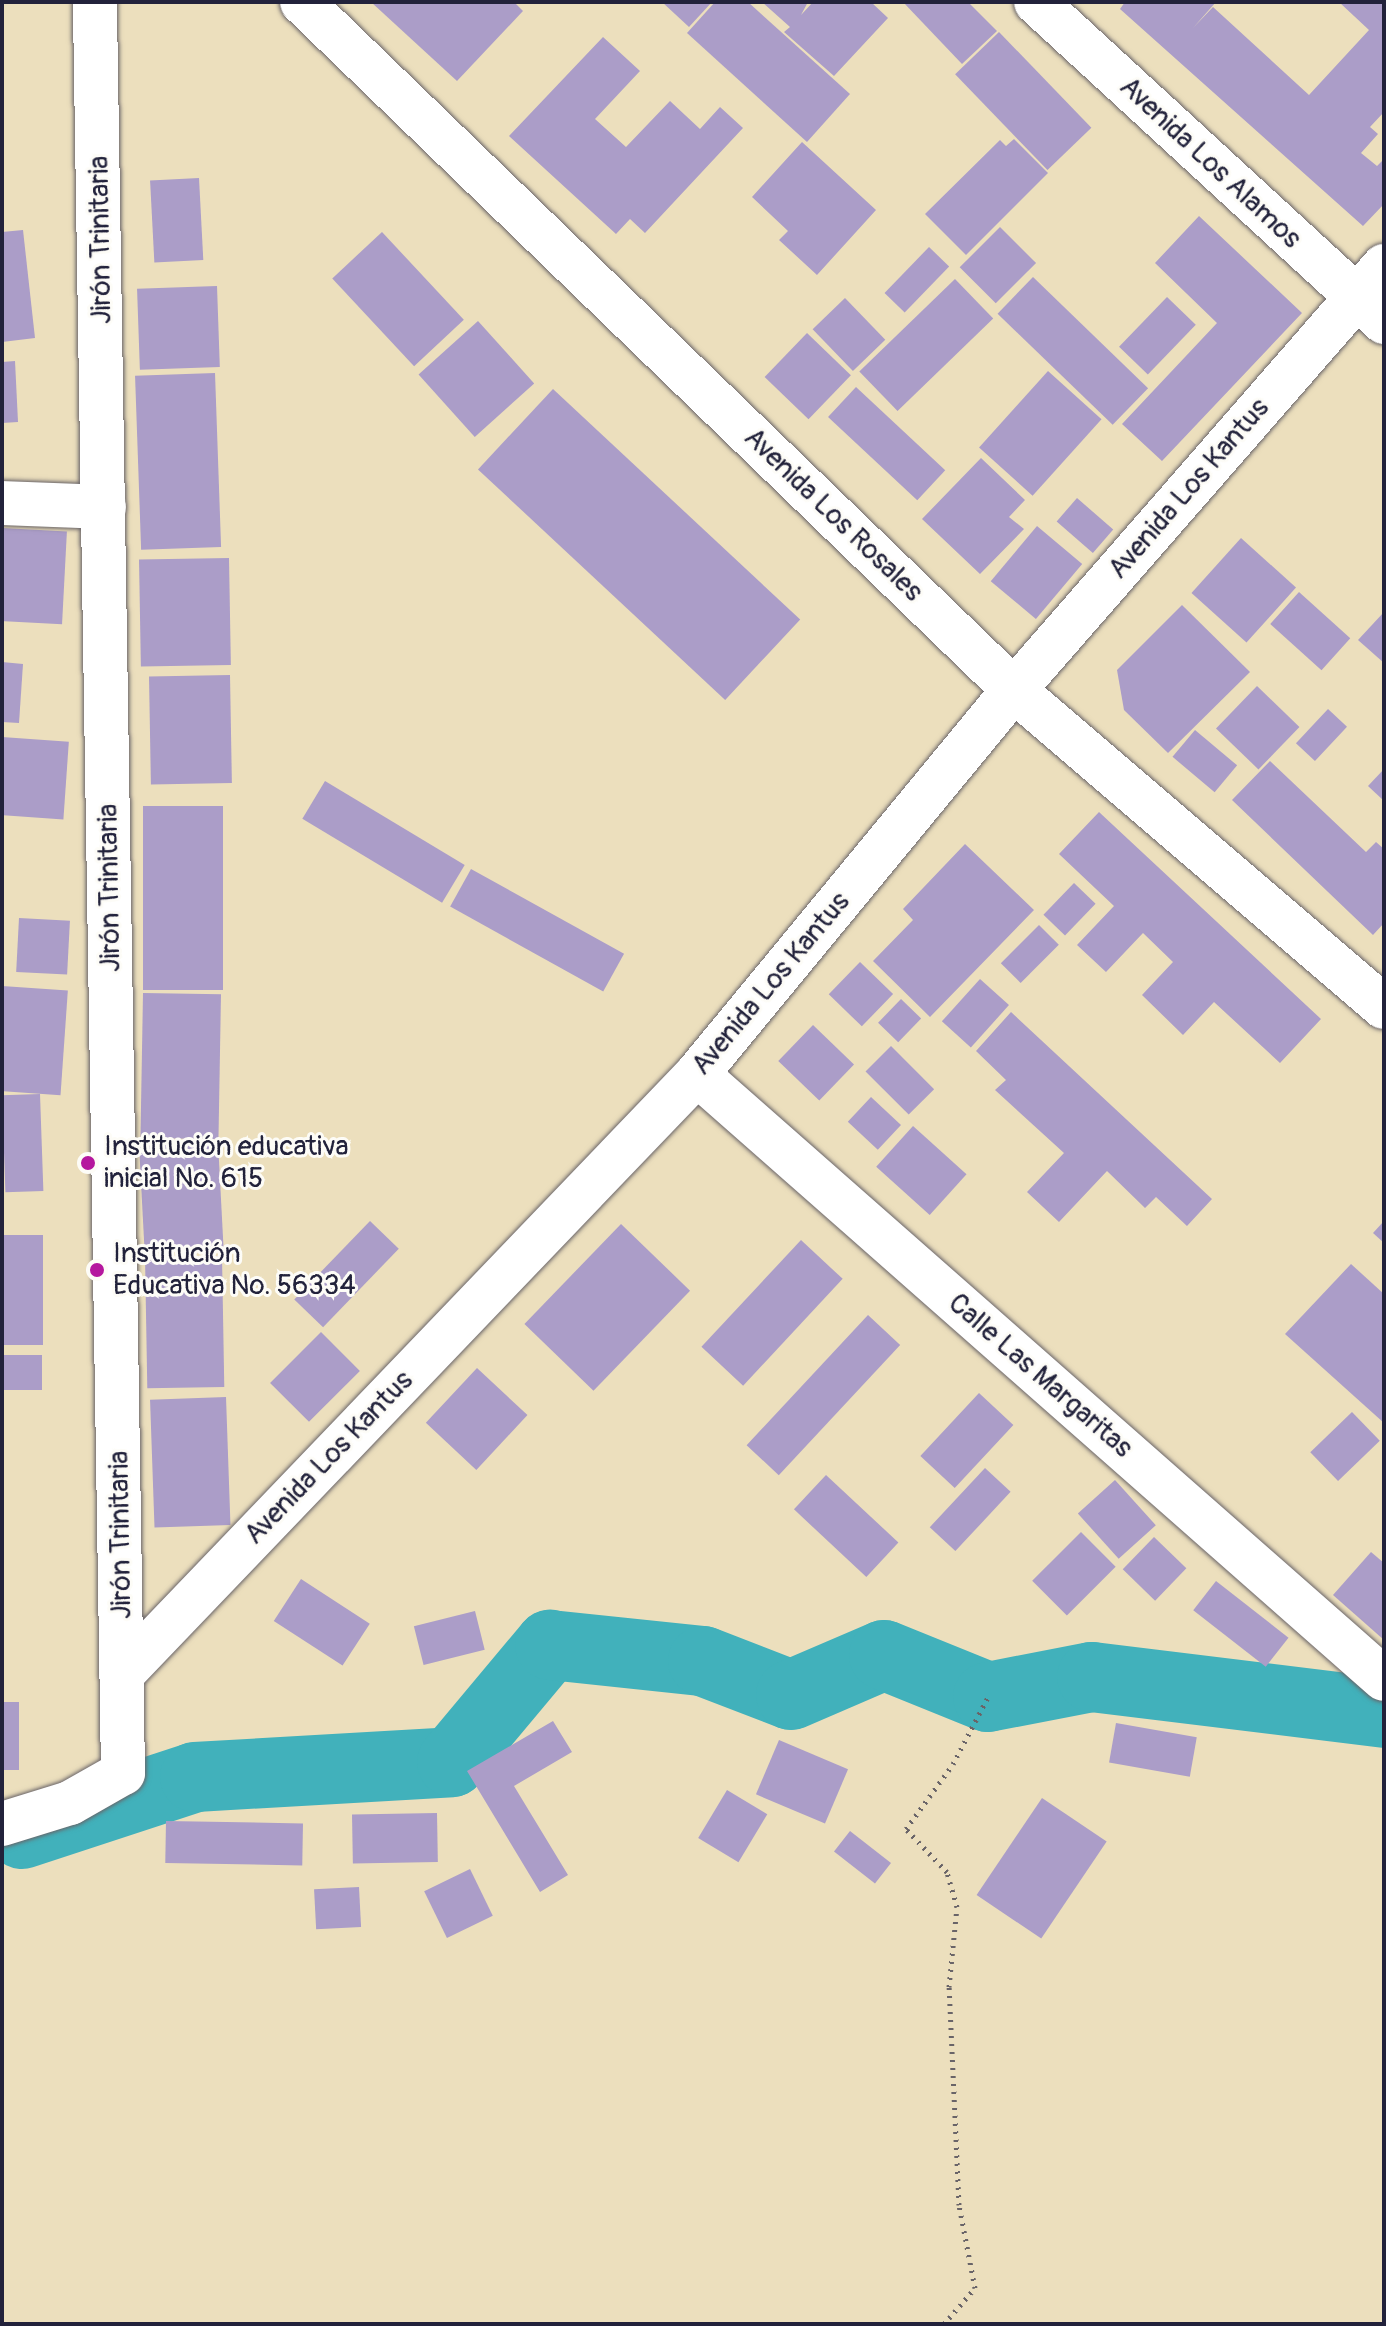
<!DOCTYPE html>
<html>
<head>
<meta charset="utf-8">
<style>
	body { margin:0 }
	#map { position:relative; width:1386px; height:2326px; overflow:hidden; background:#ecdfbd; font-family:Pangolin,sans-serif }
	div>[style] { position:absolute }
	.canal>* { height:70px; margin:-35px; padding:0 35px; transform-origin:35px; border-radius:35px; background:#41b1bb }
	.building>* { inset:0; background:#ab9dc8; transform-origin:0 0 }
	.path>* { height:5px; margin-top:-2.5px; transform-origin:0; background:repeating-linear-gradient(90deg,#696468 0 2px,transparent 0 8px) }
	.roads { filter:drop-shadow(0 0 2px #696468) drop-shadow(0 0 2px #696468) }
	.minor>* { height:44px; margin:-22px; padding:0 22px; transform-origin:22px; border-radius:22px; background:#fff }
	.dots>* { width:22px; height:22px; translate:-50% -50%; box-sizing:border-box; border:4px solid #fdfcf7; border-radius:50% }
	span { translate:-50% -50%; white-space:nowrap; text-align:center; line-height:1.15; -webkit-text-stroke:6px #fdfcf7; paint-order:stroke }
	.street-label { font-size:28px; color:#22223b }
	.poi-label { font-size:28px; color:#22223b }
	.left { translate:0 -50%; text-align:left }
	.frame { position:absolute; inset:0; border:4px solid #22223b; pointer-events:none }
</style>
</head>
<body>
<div id="map">
	<div class="canal">
		<div style="left:22px;top:1834px;width:182px;rotate:-18.2deg"></div>
		<div style="left:195px;top:1777px;width:257px;rotate:-3.3deg"></div>
		<div style="left:452px;top:1762px;width:153px;rotate:-50.1deg"></div>
		<div style="left:550px;top:1645px;width:154px;rotate:6deg"></div>
		<div style="left:703px;top:1661px;width:94px;rotate:21.1deg"></div>
		<div style="left:791px;top:1695px;width:101px;rotate:-23.3deg"></div>
		<div style="left:884px;top:1655px;width:112px;rotate:22deg"></div>
		<div style="left:988px;top:1697px;width:106px;rotate:-10.9deg"></div>
		<div style="left:1092px;top:1677px;width:294px;rotate:7deg"></div>
	</div>
	<div class="building">
		<div style="clip-path:polygon(371px 2px,514px 2px,523px 11px,457px 81px)"></div>
		<div style="clip-path:polygon(662px 2px,712px 2px,689px 27px)"></div>
		<div style="clip-path:polygon(715px 2px,748px 2px,850px 94px,807px 142px,687px 33px)"></div>
		<div style="clip-path:polygon(762px 2px,808px 2px,801px 15px,813px 2px,871px 2px,888px 18px,834px 76px,784px 32px,790px 27px)"></div>
		<div style="clip-path:polygon(903px 2px,968px 2px,997px 31px,962px 64px)"></div>
		<div style="clip-path:polygon(1125px 2px,1216px 2px,1193px 28px,1213px 7px,1309px 95px,1369px 30px,1339px 2px,1384px 2px,1384px 112px,1370px 127px,1378px 134px,1361px 153px,1377px 166px,1384px 159px,1384px 204px,1363px 226px,1120px 9px)"></div>
		<div style="left:999px;top:32px;width:133px;height:61px;rotate:46deg"></div>
		<div style="clip-path:polygon(603px 37px,640px 71px,595px 119px,626px 147px,670px 101px,700px 129px,720px 107px,743px 128px,645px 233px,630px 219px,616px 234px,509px 136px)"></div>
		<div style="clip-path:polygon(1014px 139px,1048px 173px,966px 255px,925px 214px,1000px 140px,1006px 146px)"></div>
		<div style="clip-path:polygon(802px 142px,876px 210px,817px 275px,779px 240px,788px 231px,752px 197px)"></div>
		<div style="left:199px;top:178px;width:82px;height:49px;rotate:87deg"></div>
		<div style="clip-path:polygon(1199px 216px,1302px 313px,1162px 461px,1122px 424px,1217px 323px,1155px 263px)"></div>
		<div style="left:1000px;top:227px;width:51px;height:57px;rotate:45deg"></div>
		<div style="clip-path:polygon(23px 230px,35px 338px,2px 342px,2px 232px)"></div>
		<div style="left:382px;top:232px;width:120px;height:68px;rotate:47deg"></div>
		<div style="left:929px;top:247px;width:28px;height:64px;rotate:44deg"></div>
		<div style="left:1033px;top:277px;width:160px;height:51px;rotate:44deg"></div>
		<div style="left:955px;top:279px;width:55px;height:133px;rotate:46deg"></div>
		<div style="left:217px;top:286px;width:81px;height:80px;rotate:88deg"></div>
		<div style="left:1167px;top:297px;width:40px;height:69px;rotate:44deg"></div>
		<div style="left:845px;top:298px;width:58px;height:45px;rotate:46deg"></div>
		<div style="left:478px;top:321px;width:84px;height:80px;rotate:48deg"></div>
		<div style="left:807px;top:333px;width:61px;height:61px;rotate:44deg"></div>
		<div style="clip-path:polygon(15px 361px,18px 422px,2px 423px,2px 362px)"></div>
		<div style="left:1048px;top:371px;width:72px;height:103px;rotate:42deg"></div>
		<div style="left:215px;top:373px;width:174px;height:80px;rotate:88deg"></div>
		<div style="left:856px;top:387px;width:122px;height:41px;rotate:43deg"></div>
		<div style="left:553px;top:389px;width:338px;height:110px;rotate:43deg"></div>
		<div style="clip-path:polygon(981px 458px,1025px 500px,1009px 517px,1024px 529px,980px 574px,922px 519px)"></div>
		<div style="left:1077px;top:498px;width:48px;height:31px;rotate:41deg"></div>
		<div style="left:1037px;top:526px;width:59px;height:72px;rotate:40deg"></div>
		<div style="left:2px;top:528px;width:65px;height:93px;rotate:3deg"></div>
		<div style="left:1241px;top:538px;width:74px;height:74px;rotate:42deg"></div>
		<div style="left:229px;top:558px;width:107px;height:90px;rotate:89deg"></div>
		<div style="left:1299px;top:592px;width:69px;height:43px;rotate:42deg"></div>
		<div style="clip-path:polygon(1182px 605px,1250px 672px,1168px 753px,1124px 710px,1117px 670px)"></div>
		<div style="clip-path:polygon(1384px 612px,1384px 663px,1358px 640px)"></div>
		<div style="clip-path:polygon(2px 662px,23px 664px,19px 723px,2px 722px)"></div>
		<div style="left:230px;top:675px;width:108px;height:81px;rotate:89deg"></div>
		<div style="left:1257px;top:686px;width:59px;height:59px;rotate:44deg"></div>
		<div style="left:1328px;top:709px;width:26px;height:47px;rotate:43deg"></div>
		<div style="left:1195px;top:730px;width:55px;height:35px;rotate:40deg"></div>
		<div style="left:2px;top:737px;width:67px;height:78px;rotate:4deg"></div>
		<div style="clip-path:polygon(1270px 761px,1366px 852px,1376px 842px,1384px 849px,1384px 923px,1373px 935px,1232px 800px)"></div>
		<div style="clip-path:polygon(1384px 769px,1384px 801px,1368px 786px)"></div>
		<div style="left:325px;top:781px;width:163px;height:44px;rotate:31deg"></div>
		<div style="left:223px;top:806px;width:184px;height:80px;rotate:90deg"></div>
		<div style="clip-path:polygon(1099px 812px,1321px 1019px,1280px 1063px,1214px 1002px,1183px 1035px,1142px 995px,1173px 962px,1143px 933px,1106px 972px,1077px 945px,1114px 906px,1059px 854px)"></div>
		<div style="clip-path:polygon(965px 844px,1034px 910px,930px 1017px,873px 961px,913px 920px,903px 909px)"></div>
		<div style="left:471px;top:869px;width:175px;height:43px;rotate:29deg"></div>
		<div style="left:1074px;top:883px;width:30px;height:44px;rotate:44deg"></div>
		<div style="left:19px;top:918px;width:51px;height:54px;rotate:3deg"></div>
		<div style="left:1039px;top:925px;width:28px;height:54px;rotate:45deg"></div>
		<div style="left:860px;top:962px;width:46px;height:45px;rotate:44deg"></div>
		<div style="left:980px;top:979px;width:39px;height:57px;rotate:42deg"></div>
		<div style="left:2px;top:986px;width:66px;height:105px;rotate:4deg"></div>
		<div style="left:143px;top:993px;width:78px;height:145px;rotate:1deg"></div>
		<div style="left:901px;top:999px;width:28px;height:33px;rotate:44deg"></div>
		<div style="clip-path:polygon(1011px 1012px,1212px 1199px,1187px 1226px,1156px 1197px,1145px 1208px,1107px 1171px,1059px 1222px,1027px 1192px,1064px 1153px,995px 1090px,1006px 1080px,976px 1051px)"></div>
		<div style="left:813px;top:1025px;width:57px;height:50px;rotate:44deg"></div>
		<div style="left:891px;top:1046px;width:61px;height:36px;rotate:45deg"></div>
		<div style="left:40px;top:1094px;width:97px;height:38px;rotate:88deg"></div>
		<div style="left:871px;top:1097px;width:41px;height:34px;rotate:43deg"></div>
		<div style="left:913px;top:1126px;width:72px;height:55px;rotate:42deg"></div>
		<div style="left:218px;top:1142px;width:107px;height:79px;rotate:87deg"></div>
		<div style="left:370px;top:1221px;width:40px;height:109px;rotate:44deg"></div>
		<div style="clip-path:polygon(1384px 1221px,1384px 1243px,1373px 1233px)"></div>
		<div style="left:621px;top:1224px;width:96px;height:139px;rotate:44deg"></div>
		<div style="left:2px;top:1235px;width:41px;height:110px"></div>
		<div style="left:801px;top:1240px;width:57px;height:146px;rotate:43deg"></div>
		<div style="left:222px;top:1256px;width:131px;height:77px;rotate:89deg"></div>
		<div style="clip-path:polygon(1351px 1264px,1384px 1294px,1384px 1423px,1285px 1334px)"></div>
		<div style="left:868px;top:1315px;width:44px;height:178px;rotate:43deg"></div>
		<div style="left:321px;top:1332px;width:55px;height:72px;rotate:45deg"></div>
		<div style="left:2px;top:1355px;width:40px;height:35px"></div>
		<div style="left:477px;top:1368px;width:69px;height:75px;rotate:43deg"></div>
		<div style="left:979px;top:1393px;width:47px;height:86px;rotate:43deg"></div>
		<div style="left:226px;top:1397px;width:128px;height:76px;rotate:88deg"></div>
		<div style="left:1352px;top:1412px;width:40px;height:58px;rotate:46deg"></div>
		<div style="left:985px;top:1468px;width:35px;height:81px;rotate:43deg"></div>
		<div style="left:826px;top:1475px;width:99px;height:47px;rotate:43deg"></div>
		<div style="left:1115px;top:1480px;width:61px;height:50px;rotate:48deg"></div>
		<div style="left:1081px;top:1532px;width:49px;height:69px;rotate:45deg"></div>
		<div style="left:1154px;top:1537px;width:45px;height:45px;rotate:44deg"></div>
		<div style="clip-path:polygon(1371px 1552px,1384px 1563px,1384px 1640px,1333px 1595px)"></div>
		<div style="left:301px;top:1579px;width:82px;height:50px;rotate:33deg"></div>
		<div style="left:1216px;top:1581px;width:92px;height:37px;rotate:38deg"></div>
		<div style="left:475px;top:1611px;width:40px;height:63px;rotate:76deg"></div>
		<div style="left:2px;top:1702px;width:17px;height:68px"></div>
		<div style="clip-path:polygon(553px 1721px,572px 1752px,514px 1786px,568px 1875px,540px 1892px,467px 1771px)"></div>
		<div style="left:1116px;top:1723px;width:82px;height:40px;rotate:10deg"></div>
		<div style="left:779px;top:1740px;width:75px;height:59px;rotate:23deg"></div>
		<div style="left:727px;top:1790px;width:47px;height:56px;rotate:31deg"></div>
		<div style="left:1042px;top:1798px;width:78px;height:117px;rotate:34deg"></div>
		<div style="left:437px;top:1813px;width:49px;height:85px;rotate:89deg"></div>
		<div style="left:166px;top:1821px;width:137px;height:42px;rotate:1deg"></div>
		<div style="left:850px;top:1831px;width:52px;height:26px;rotate:38deg"></div>
		<div style="left:470px;top:1869px;width:52px;height:51px;rotate:64deg"></div>
		<div style="left:359px;top:1887px;width:40px;height:45px;rotate:87deg"></div>
	</div>
	<div class="path">
		<div style="left:944px;top:2324px;width:48px;rotate:-49.3deg"></div>
		<div style="left:975px;top:2288px;width:85px;rotate:-100.9deg"></div>
		<div style="left:959px;top:2205px;width:218px;rotate:-92.6deg"></div>
		<div style="left:949px;top:1987px;width:80px;rotate:-84.3deg"></div>
		<div style="left:957px;top:1907px;width:36px;rotate:-106deg"></div>
		<div style="left:947px;top:1872px;width:59px;rotate:-133.6deg"></div>
		<div style="left:906px;top:1829px;width:80px;rotate:-54.1deg"></div>
		<div style="left:953px;top:1764px;width:76px;rotate:-62.4deg"></div>
	</div>
	<div class="roads">
		<div class="minor">
			<div style="left:302px;top:2px;width:990px;rotate:44.02deg"></div>
			<div style="left:1014px;top:690px;width:487px;rotate:40.6deg"></div>
			<div style="left:1036px;top:2px;width:473px;rotate:42.6deg"></div>
			<div style="left:2px;top:503px;width:102px;rotate:2.2deg"></div>
			<div style="left:697px;top:1074px;width:915px;rotate:41.37deg"></div>
			<div style="left:124px;top:1672px;width:828px;rotate:-46.22deg"></div>
			<div style="left:697px;top:1074px;width:498px;rotate:-50.5deg"></div>
			<div style="left:1014px;top:690px;width:563px;rotate:-48.89deg"></div>
			<div style="left:2px;top:1824px;width:71px;rotate:-17.2deg"></div>
			<div style="left:70px;top:1803px;width:61px;rotate:-29.5deg"></div>
			<div style="left:123px;top:1773px;width:1771px;rotate:-90.91deg"></div>
		</div>
	</div>
	<div class="dots">
		<div style="left:88px;top:1163px;background:#b5179e"></div>
		<div style="left:97px;top:1270px;background:#b5179e"></div>
	</div>
	<div class="street-label">
		<span style="left:1210px;top:163px;rotate:43deg">Avenida Los Alamos</span>
		<span style="left:101px;top:240px;rotate:-91deg">Jirón Trinitaria</span>
		<span style="left:1189px;top:489px;rotate:-49deg">Avenida Los Kantus</span>
		<span style="left:833px;top:515px;rotate:44deg">Avenida Los Rosales</span>
		<span style="left:110px;top:888px;rotate:-91deg">Jirón Trinitaria</span>
		<span style="left:771px;top:984px;rotate:-50deg">Avenida Los Kantus</span>
		<span style="left:1040px;top:1376px;rotate:41deg">Calle Las Margaritas</span>
		<span style="left:329px;top:1458px;rotate:-46deg">Avenida Los Kantus</span>
		<span style="left:121px;top:1535px;rotate:-91deg">Jirón Trinitaria</span>
	</div>
	<div class="poi-label">
		<span class="left" style="left:104px;top:1163px">Institución educativa<br>inicial No. 615</span>
		<span class="left" style="left:113px;top:1270px">Institución<br>Educativa No. 56334</span>
	</div>
	<div class="frame"></div>
</div>
</body>
</html>
